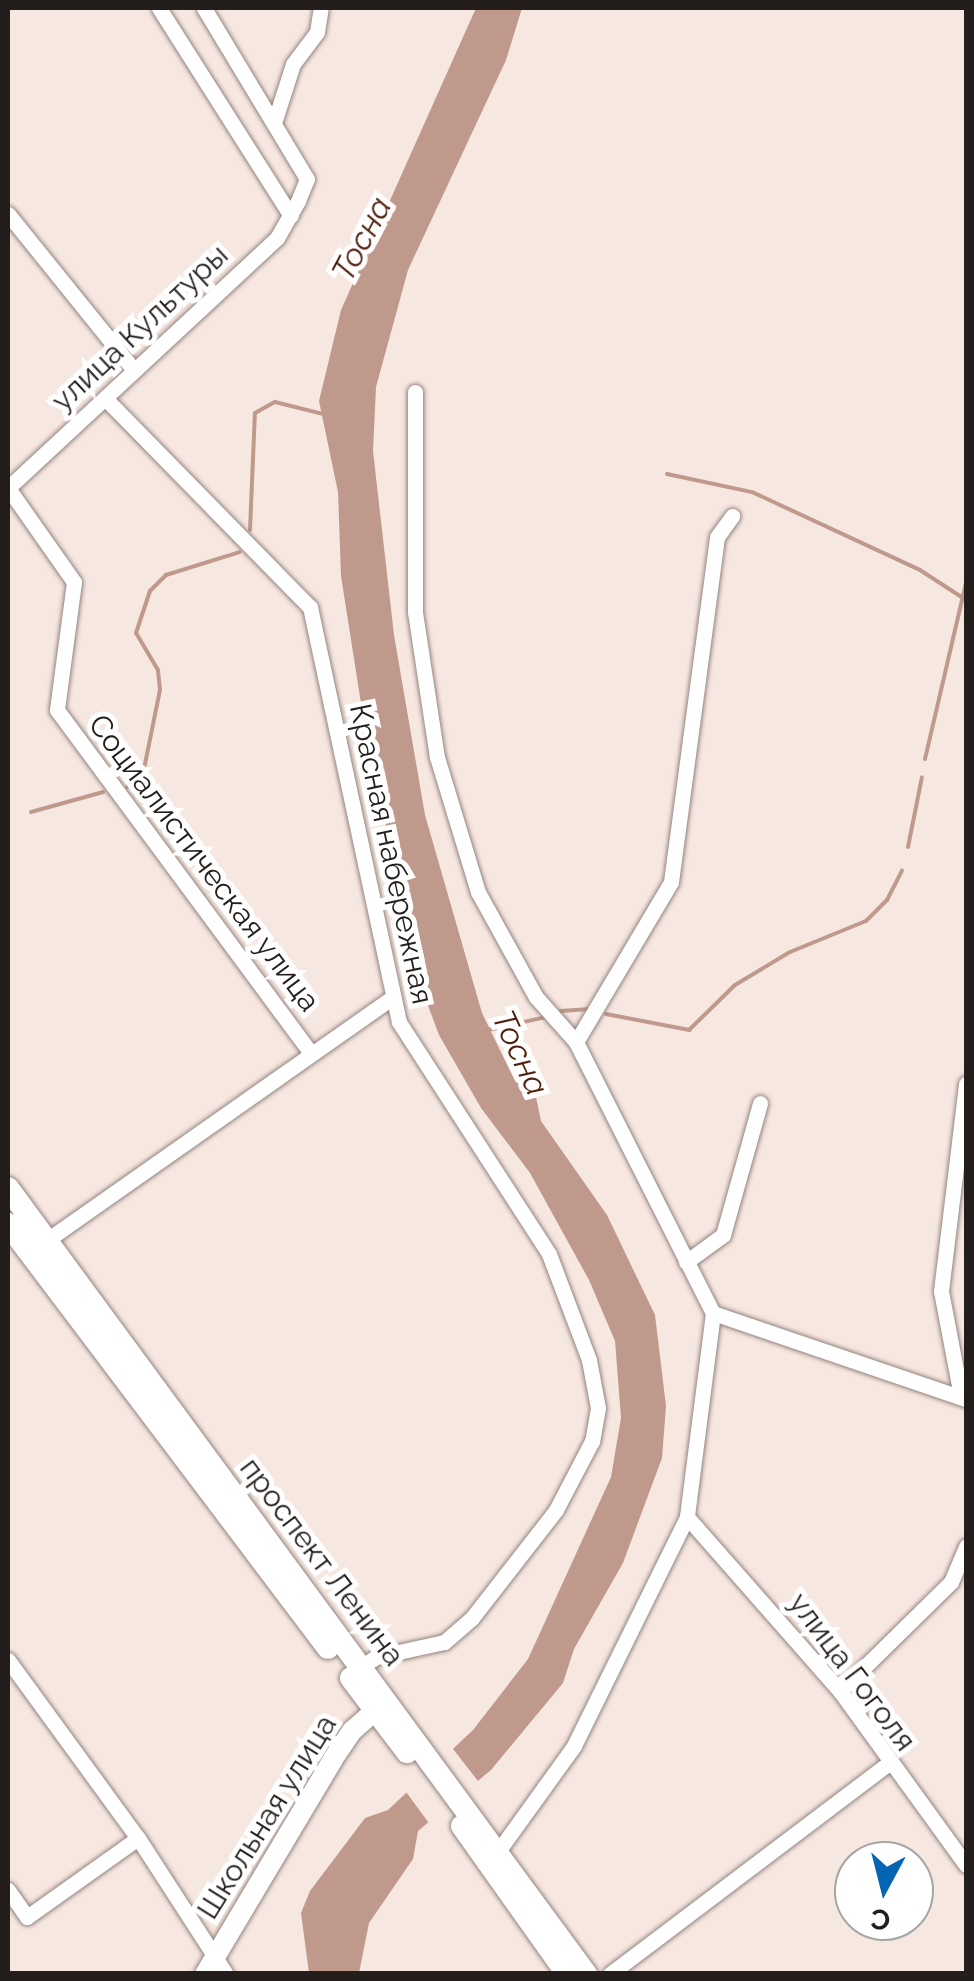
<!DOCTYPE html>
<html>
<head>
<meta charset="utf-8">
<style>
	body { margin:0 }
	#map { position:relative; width:974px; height:1981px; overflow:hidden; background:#f7e7e1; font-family:Raleway,sans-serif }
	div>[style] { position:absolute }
	.water>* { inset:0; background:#bf998c }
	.pier>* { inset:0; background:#f7e7e1 }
	.stream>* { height:4px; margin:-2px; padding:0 2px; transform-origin:2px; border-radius:2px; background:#bf998c }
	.roads { filter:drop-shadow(0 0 2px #93847f) drop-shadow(0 0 2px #93847f) }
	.minor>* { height:15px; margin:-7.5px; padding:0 7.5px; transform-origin:7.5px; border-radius:7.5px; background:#fff }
	.tertiary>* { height:20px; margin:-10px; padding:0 10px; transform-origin:10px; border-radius:10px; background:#fff }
	.secondary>* { height:22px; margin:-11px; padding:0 11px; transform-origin:11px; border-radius:11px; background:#fff }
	span { translate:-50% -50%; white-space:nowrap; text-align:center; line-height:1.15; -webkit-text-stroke:10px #fff; paint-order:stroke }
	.street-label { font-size:30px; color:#231e1c }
	.water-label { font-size:32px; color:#501f0c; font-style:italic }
	.frame { position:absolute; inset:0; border:10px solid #231e1c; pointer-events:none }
	.north { position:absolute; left:834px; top:1841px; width:100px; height:100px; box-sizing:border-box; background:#fff; border:2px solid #a7a5a4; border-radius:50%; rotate:187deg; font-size:28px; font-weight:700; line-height:40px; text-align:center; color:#231e1c }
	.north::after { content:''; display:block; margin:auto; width:35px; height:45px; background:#0466b3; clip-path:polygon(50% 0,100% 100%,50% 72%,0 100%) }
</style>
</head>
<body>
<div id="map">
	<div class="water">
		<div style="clip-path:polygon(476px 8px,522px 8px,506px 60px,408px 270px,376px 387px,373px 451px,394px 635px,425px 815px,482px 1013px,515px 1081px,536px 1097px,541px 1121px,607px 1215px,655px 1315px,666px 1406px,662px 1458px,623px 1563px,574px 1649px,563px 1683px,491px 1770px,418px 1831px,413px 1859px,369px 1923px,359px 1973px,309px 1973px,301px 1913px,310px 1891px,365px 1818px,388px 1810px,473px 1730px,528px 1659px,611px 1477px,621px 1418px,615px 1341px,589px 1280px,530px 1173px,481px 1108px,439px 1035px,420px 984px,413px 930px,371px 767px,341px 576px,338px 492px,319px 401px,341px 310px)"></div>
	</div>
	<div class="pier">
		<div style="clip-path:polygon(450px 1745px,481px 1785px,431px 1826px,404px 1789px)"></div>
	</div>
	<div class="stream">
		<div style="left:667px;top:474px;width:87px;rotate:12deg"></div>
		<div style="left:752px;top:492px;width:185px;rotate:24.9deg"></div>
		<div style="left:920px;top:570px;width:55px;rotate:33.1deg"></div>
		<div style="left:250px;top:530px;width:117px;rotate:-87.6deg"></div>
		<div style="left:255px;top:413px;width:23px;rotate:-29deg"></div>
		<div style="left:275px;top:402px;width:49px;rotate:14deg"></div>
		<div style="left:925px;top:759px;width:181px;rotate:-76.9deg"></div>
		<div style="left:127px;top:787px;width:17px;rotate:-28deg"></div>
		<div style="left:142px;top:779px;width:91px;rotate:-78.6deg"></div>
		<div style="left:160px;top:690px;width:20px;rotate:-96deg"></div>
		<div style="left:158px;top:670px;width:43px;rotate:-120.7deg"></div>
		<div style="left:136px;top:633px;width:44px;rotate:-71.6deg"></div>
		<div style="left:150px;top:591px;width:23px;rotate:-45deg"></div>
		<div style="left:166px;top:575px;width:77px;rotate:-17.3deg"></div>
		<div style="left:31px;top:812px;width:75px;rotate:-15.5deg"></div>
		<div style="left:908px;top:847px;width:71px;rotate:-78.7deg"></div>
		<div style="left:561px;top:1011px;width:29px;rotate:-4deg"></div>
		<div style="left:606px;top:1014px;width:85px;rotate:10.9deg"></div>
		<div style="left:689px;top:1030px;width:64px;rotate:-44.4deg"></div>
		<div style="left:735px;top:985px;width:64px;rotate:-31deg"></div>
		<div style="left:790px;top:952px;width:82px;rotate:-22.2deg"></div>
		<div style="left:866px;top:921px;width:30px;rotate:-45deg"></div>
		<div style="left:887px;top:900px;width:33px;rotate:-63deg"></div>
		<div style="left:488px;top:1030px;width:59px;rotate:-12.6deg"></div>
	</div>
	<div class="roads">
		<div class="minor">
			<div style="left:159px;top:8px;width:246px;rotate:57.6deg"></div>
			<div style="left:275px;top:120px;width:59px;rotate:-72.2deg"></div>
			<div style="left:293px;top:64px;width:40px;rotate:-53deg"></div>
			<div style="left:317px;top:32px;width:24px;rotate:-81deg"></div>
			<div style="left:8px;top:214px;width:201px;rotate:51.1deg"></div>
			<div style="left:415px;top:392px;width:220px;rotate:90deg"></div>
			<div style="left:415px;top:612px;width:147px;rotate:81.4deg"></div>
			<div style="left:437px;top:757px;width:141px;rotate:73.1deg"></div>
			<div style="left:478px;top:892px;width:120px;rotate:61.1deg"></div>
			<div style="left:536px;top:997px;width:60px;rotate:48.4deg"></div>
			<div style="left:576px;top:1042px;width:304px;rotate:63.2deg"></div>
			<div style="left:713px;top:1313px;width:206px;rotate:97.3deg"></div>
			<div style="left:687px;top:1517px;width:255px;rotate:116.3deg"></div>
			<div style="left:574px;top:1746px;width:128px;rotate:125.8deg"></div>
			<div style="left:105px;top:398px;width:293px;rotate:45.6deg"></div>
			<div style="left:310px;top:607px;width:424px;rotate:77.9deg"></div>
			<div style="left:399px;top:1022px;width:276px;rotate:57.1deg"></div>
			<div style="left:549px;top:1254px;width:113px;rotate:69.3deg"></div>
			<div style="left:589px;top:1360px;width:49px;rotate:79.4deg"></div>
			<div style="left:598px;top:1408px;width:34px;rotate:100deg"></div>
			<div style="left:592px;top:1441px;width:78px;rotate:117.6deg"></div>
			<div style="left:556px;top:1510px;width:137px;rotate:127.9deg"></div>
			<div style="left:472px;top:1618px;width:37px;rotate:139deg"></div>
			<div style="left:444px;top:1642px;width:70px;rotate:167.6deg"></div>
			<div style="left:376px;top:1657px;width:18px;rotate:146deg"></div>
			<div style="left:8px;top:488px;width:115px;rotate:54.9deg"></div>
			<div style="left:74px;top:582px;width:129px;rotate:97.6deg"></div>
			<div style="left:57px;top:710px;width:425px;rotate:53.5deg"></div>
			<div style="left:8px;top:488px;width:367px;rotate:-42.9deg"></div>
			<div style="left:277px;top:238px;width:43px;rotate:-60.4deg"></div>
			<div style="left:298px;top:201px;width:24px;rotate:-68deg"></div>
			<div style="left:307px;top:179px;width:200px;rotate:-121.1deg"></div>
			<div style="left:576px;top:1042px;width:186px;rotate:-59.3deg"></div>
			<div style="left:671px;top:882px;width:348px;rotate:-82.4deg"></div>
			<div style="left:717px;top:537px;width:26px;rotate:-54deg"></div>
			<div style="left:40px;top:1245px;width:429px;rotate:-35.1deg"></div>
			<div style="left:686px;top:1262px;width:46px;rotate:-36.1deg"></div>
			<div style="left:723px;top:1235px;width:137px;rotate:-74.3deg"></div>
			<div style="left:713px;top:1313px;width:267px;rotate:18.8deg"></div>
			<div style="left:961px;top:1396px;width:107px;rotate:-100.8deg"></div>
			<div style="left:941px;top:1291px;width:209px;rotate:-83.1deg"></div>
			<div style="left:687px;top:1517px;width:232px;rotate:48.7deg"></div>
			<div style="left:840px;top:1691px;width:215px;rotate:54.1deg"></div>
			<div style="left:8px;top:1660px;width:220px;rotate:53.9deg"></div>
			<div style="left:138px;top:1838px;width:162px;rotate:57.1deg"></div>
			<div style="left:840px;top:1691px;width:156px;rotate:-44.5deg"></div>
			<div style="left:951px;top:1582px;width:39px;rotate:-67deg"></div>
			<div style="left:8px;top:1890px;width:33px;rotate:55deg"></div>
			<div style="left:27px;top:1917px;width:136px;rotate:-35.4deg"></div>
			<div style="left:610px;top:1974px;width:348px;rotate:-37.1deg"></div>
		</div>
		<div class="tertiary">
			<div style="left:205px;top:1974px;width:250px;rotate:-59.2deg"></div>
			<div style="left:333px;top:1759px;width:34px;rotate:-56deg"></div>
			<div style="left:352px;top:1731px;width:45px;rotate:-41.4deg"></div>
		</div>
		<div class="secondary">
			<div style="left:8px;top:1188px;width:976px;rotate:53.67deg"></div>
			<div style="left:8px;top:1224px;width:531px;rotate:52.96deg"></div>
			<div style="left:351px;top:1678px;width:93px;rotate:52.9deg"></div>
			<div style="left:462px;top:1826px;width:181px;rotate:54.6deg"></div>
		</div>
	</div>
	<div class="street-label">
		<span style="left:140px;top:328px;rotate:-43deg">улица Культуры</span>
		<span style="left:391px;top:854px;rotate:78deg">Красная набережная</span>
		<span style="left:204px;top:863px;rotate:53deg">Социалистическая улица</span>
		<span style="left:322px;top:1562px;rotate:53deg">проспект Ленина</span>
		<span style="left:852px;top:1672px;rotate:53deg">улица Гоголя</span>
		<span style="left:267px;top:1817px;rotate:-58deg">Школьная улица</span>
	</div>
	<div class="water-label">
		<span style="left:362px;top:239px;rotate:-62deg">Тосна</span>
		<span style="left:520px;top:1053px;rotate:65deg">Тосна</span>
	</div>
	<div class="frame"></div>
	<div class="north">С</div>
</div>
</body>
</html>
